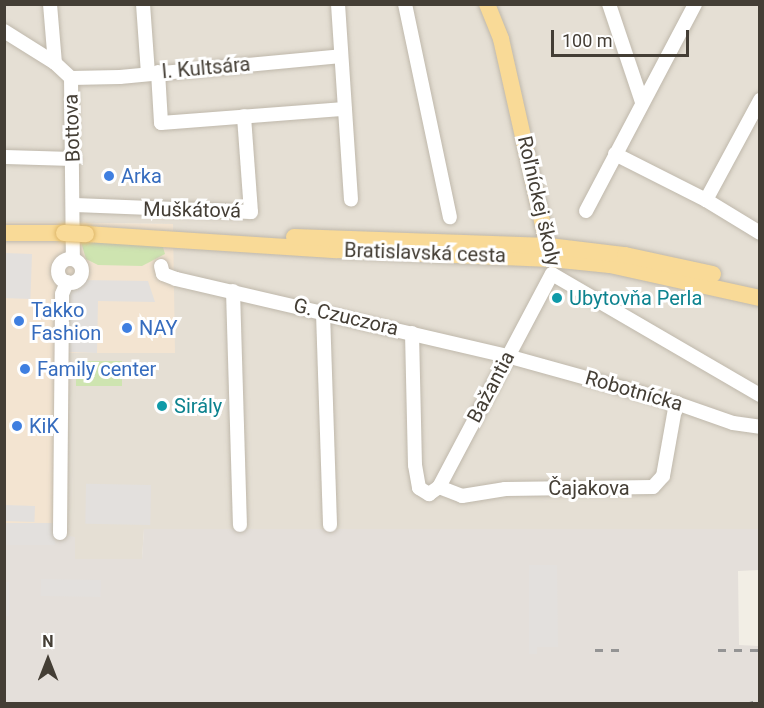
<!DOCTYPE html>
<html>
<head>
<meta charset="utf-8">
<style>
	body { margin:0 }
	#map { position:relative; width:764px; height:708px; overflow:hidden; background:#f2eee5; font-family:Roboto,sans-serif }
	div>[style] { position:absolute }
	.residential>* { inset:0; background:#e5dfd4 }
	.commercial>* { inset:0; background:#f3e4d1 }
	.industrial>* { inset:0; background:#e4dfda }
	.green>* { inset:0; background:#cee4b0; transform-origin:0 0 }
	.parking>* { inset:0; background:#e3e0dd; transform-origin:0 0 }
	.roads { filter:drop-shadow(0 0 2px #bfb8ab) drop-shadow(0 0 2px #bfb8ab) }
	.minor>* { height:14px; margin:-7px; padding:0 7px; transform-origin:7px; border-radius:7px; background:#fff }
	.minor>.ring { margin:-7px; padding:0; box-sizing:content-box; background:none; border:14px solid #fff; border-radius:50% }
	.major>* { height:16px; margin:-8px; padding:0 8px; transform-origin:8px; border-radius:8px; background:#f9da97 }
	.rail>* { height:3px; margin-top:-1.5px; transform-origin:0; background:repeating-linear-gradient(90deg,#949494 0 8px,transparent 0 16px) }
	.bridges { filter:drop-shadow(0 0 2px #ddb668) drop-shadow(0 0 2px #ddb668) }
	.major-bridge>* { height:16px; margin:-8px; padding:0 8px; transform-origin:8px; border-radius:8px; background:#f9da97 }
	.dots>* { width:16px; height:16px; translate:-50% -50%; box-sizing:border-box; border:3px solid #fff; border-radius:50% }
	span { translate:-50% -50%; white-space:nowrap; text-align:center; line-height:1.15; -webkit-text-stroke:6px #fff; paint-order:stroke }
	.street-label { font-size:20px; color:#443e35 }
	.shop-label { font-size:20px; color:#366cbe }
	.left { translate:0 -50%; text-align:left }
	.culture-label { font-size:20px; color:#0d838f }
	.frame { position:absolute; inset:0; border:6px solid #443e35; pointer-events:none }
	.north { position:absolute; left:18px; top:630px; width:60px; height:60px; -webkit-text-stroke:4px #fff; paint-order:stroke; rotate:0deg; font-size:16px; font-weight:700; line-height:24px; text-align:center; color:#443e35 }
	.north::after { content:''; display:block; margin:auto; width:21px; height:27px; background:#443e35; clip-path:polygon(50% 0,100% 100%,50% 72%,0 100%) }
	.scale { position:absolute; left:551px; top:30px; width:138px; height:27px; box-sizing:border-box; border:3px solid #443e35; border-top:0; padding-left:8px; font-size:18px; line-height:21px; white-space:nowrap; color:#443e35; -webkit-text-stroke:4px #fff; paint-order:stroke }
</style>
</head>
<body>
<div id="map">
	<div class="residential">
		<div style="clip-path:polygon(5px 5px,759px 5px,759px 529px,144px 529px,142px 559px,75px 559px,64px 537px,67px 527px,69px 352px,173px 224px,5px 222px)"></div>
	</div>
	<div class="commercial">
		<div style="clip-path:polygon(5px 222px,173px 224px,175px 353px,69px 353px,67px 528px,5px 523px)"></div>
	</div>
	<div class="industrial">
		<div style="clip-path:polygon(4px 523px,75px 537px,75px 559px,142px 559px,144px 529px,759px 529px,759px 570px,738px 571px,739px 645px,759px 646px,759px 703px,5px 703px)"></div>
	</div>
	<div class="green">
		<div style="clip-path:polygon(81px 242px,162px 244px,165px 254px,142px 266px,98px 265px,86px 259px)"></div>
		<div style="left:76px;top:361px;width:46px;height:25px"></div>
	</div>
	<div class="parking">
		<div style="left:5px;top:253px;width:27px;height:45px;rotate:2deg"></div>
		<div style="clip-path:polygon(83px 280px,148px 281px,155px 302px,98px 301px,97px 353px,69px 352px,69px 293px)"></div>
		<div style="left:151px;top:485px;width:40px;height:65px;rotate:91deg"></div>
		<div style="left:5px;top:505px;width:30px;height:16px;rotate:2deg"></div>
		<div style="left:5px;top:523px;width:50px;height:22px"></div>
		<div style="clip-path:polygon(529px 565px,557px 565px,558px 647px,537px 647px,537px 654px,529px 654px)"></div>
		<div style="left:41px;top:579px;width:60px;height:17px;rotate:1deg"></div>
		<div style="clip-path:polygon(4px 582px,9px 582px,9px 616px,5px 616px)"></div>
	</div>
	<div class="roads">
		<div class="minor">
			<div style="left:50px;top:4px;width:59px;rotate:85.2deg"></div>
			<div style="left:143px;top:4px;width:69px;rotate:85.9deg"></div>
			<div style="left:338px;top:4px;width:196px;rotate:86.2deg"></div>
			<div style="left:405px;top:4px;width:218px;rotate:78.1deg"></div>
			<div style="left:609px;top:4px;width:103px;rotate:71.4deg"></div>
			<div style="left:4px;top:31px;width:60px;rotate:32.1deg"></div>
			<div style="left:55px;top:63px;width:22px;rotate:43deg"></div>
			<div style="left:71px;top:78px;width:181px;rotate:89.4deg"></div>
			<div style="left:158px;top:72px;width:51px;rotate:86.6deg"></div>
			<div style="left:161px;top:123px;width:184px;rotate:-4.4deg"></div>
			<div style="left:71px;top:78px;width:49px;rotate:-1.2deg"></div>
			<div style="left:120px;top:77px;width:222px;rotate:-5.4deg"></div>
			<div style="left:615px;top:154px;width:102px;rotate:26.8deg"></div>
			<div style="left:706px;top:200px;width:63px;rotate:31.4deg"></div>
			<div style="left:4px;top:157px;width:70px;rotate:1.6deg"></div>
			<div style="left:706px;top:200px;width:114px;rotate:-61.6deg"></div>
			<div style="left:75px;top:205px;width:176px;rotate:2.3deg"></div>
			<div style="left:251px;top:212px;width:96px;rotate:-94.2deg"></div>
			<div style="left:586px;top:211px;width:234px;rotate:-62.2deg"></div>
			<div class="ring" style="left:58px;top:259px;width:10px;height:10px"></div>
			<div style="left:161px;top:266px;width:8px;rotate:76deg"></div>
			<div style="left:163px;top:274px;width:14px;rotate:21deg"></div>
			<div style="left:176px;top:279px;width:340px;rotate:13.1deg"></div>
			<div style="left:507px;top:356px;width:175px;rotate:15.5deg"></div>
			<div style="left:676px;top:403px;width:60px;rotate:19.3deg"></div>
			<div style="left:733px;top:423px;width:27px;rotate:8deg"></div>
			<div style="left:552px;top:274px;width:241px;rotate:30.2deg"></div>
			<div style="left:233px;top:291px;width:234px;rotate:88.3deg"></div>
			<div style="left:323px;top:313px;width:212px;rotate:88.1deg"></div>
			<div style="left:412px;top:333px;width:132px;rotate:88.7deg"></div>
			<div style="left:415px;top:465px;width:23px;rotate:80deg"></div>
			<div style="left:419px;top:488px;width:12px;rotate:31deg"></div>
			<div style="left:429px;top:494px;width:12px;rotate:-35deg"></div>
			<div style="left:439px;top:487px;width:241px;rotate:-62.1deg"></div>
			<div style="left:439px;top:487px;width:25px;rotate:21deg"></div>
			<div style="left:462px;top:496px;width:44px;rotate:-9.2deg"></div>
			<div style="left:505px;top:489px;width:148px;rotate:-0.8deg"></div>
			<div style="left:653px;top:487px;width:15px;rotate:-48deg"></div>
			<div style="left:663px;top:476px;width:74px;rotate:-79.9deg"></div>
			<div style="left:60px;top:533px;width:239px;rotate:-89.5deg"></div>
			<div style="left:62px;top:294px;width:13px;rotate:-67deg"></div>
		</div>
		<div class="major">
			<div style="left:487px;top:4px;width:38px;rotate:68deg"></div>
			<div style="left:501px;top:39px;width:222px;rotate:77.3deg"></div>
			<div style="left:4px;top:233px;width:60px"></div>
			<div style="left:86px;top:234px;width:251px;rotate:3.7deg"></div>
			<div style="left:336px;top:250px;width:215px;rotate:2.4deg"></div>
			<div style="left:551px;top:259px;width:59px;rotate:5.8deg"></div>
			<div style="left:610px;top:265px;width:154px;rotate:12.4deg"></div>
			<div style="left:294px;top:237px;width:255px;rotate:2deg"></div>
			<div style="left:549px;top:246px;width:77px;rotate:6.8deg"></div>
			<div style="left:625px;top:255px;width:90px;rotate:12.2deg"></div>
		</div>
	</div>
	<div class="rail">
		<div style="left:595px;top:650px;width:24px"></div>
		<div style="left:718px;top:650px;width:42px"></div>
		<div style="left:746px;top:704px;width:15px;rotate:-16deg"></div>
	</div>
	<div class="bridges">
		<div class="major-bridge">
			<div style="left:64px;top:233px;width:22px;rotate:3deg"></div>
		</div>
	</div>
	<div class="dots">
		<div style="left:109px;top:176px;background:#3f7fe0"></div>
		<div style="left:557px;top:298px;background:#0f9aa8"></div>
		<div style="left:19px;top:321px;background:#3f7fe0"></div>
		<div style="left:127px;top:328px;background:#3f7fe0"></div>
		<div style="left:25px;top:369px;background:#3f7fe0"></div>
		<div style="left:162px;top:406px;background:#0f9aa8"></div>
		<div style="left:17px;top:426px;background:#3f7fe0"></div>
	</div>
	<div class="street-label">
		<span style="left:206px;top:68px;rotate:-5deg">I. Kultsára</span>
		<span style="left:72px;top:128px;rotate:-92deg">Bottova</span>
		<span style="left:539px;top:201px;rotate:77deg">Roľníckej školy</span>
		<span style="left:192px;top:210px;rotate:1deg">Muškátová</span>
		<span style="left:425px;top:253px;rotate:2deg">Bratislavská cesta</span>
		<span style="left:346px;top:317px;rotate:13deg">G. Czuczora</span>
		<span style="left:491px;top:387px;rotate:-62deg">Bažantia</span>
		<span style="left:634px;top:391px;rotate:16deg">Robotnícka</span>
		<span style="left:589px;top:488px">Čajakova</span>
	</div>
	<div class="shop-label">
		<span class="left" style="left:121px;top:176px">Arka</span>
		<span class="left" style="left:31px;top:322px">Takko<br>Fashion</span>
		<span class="left" style="left:139px;top:328px">NAY</span>
		<span class="left" style="left:37px;top:369px">Family center</span>
		<span class="left" style="left:29px;top:426px">KiK</span>
	</div>
	<div class="culture-label">
		<span class="left" style="left:569px;top:298px">Ubytovňa Perla</span>
		<span class="left" style="left:174px;top:406px">Sirály</span>
	</div>
	<div class="frame"></div>
	<div class="north">N</div>
	<div class="scale">100 m</div>
</div>
</body>
</html>
